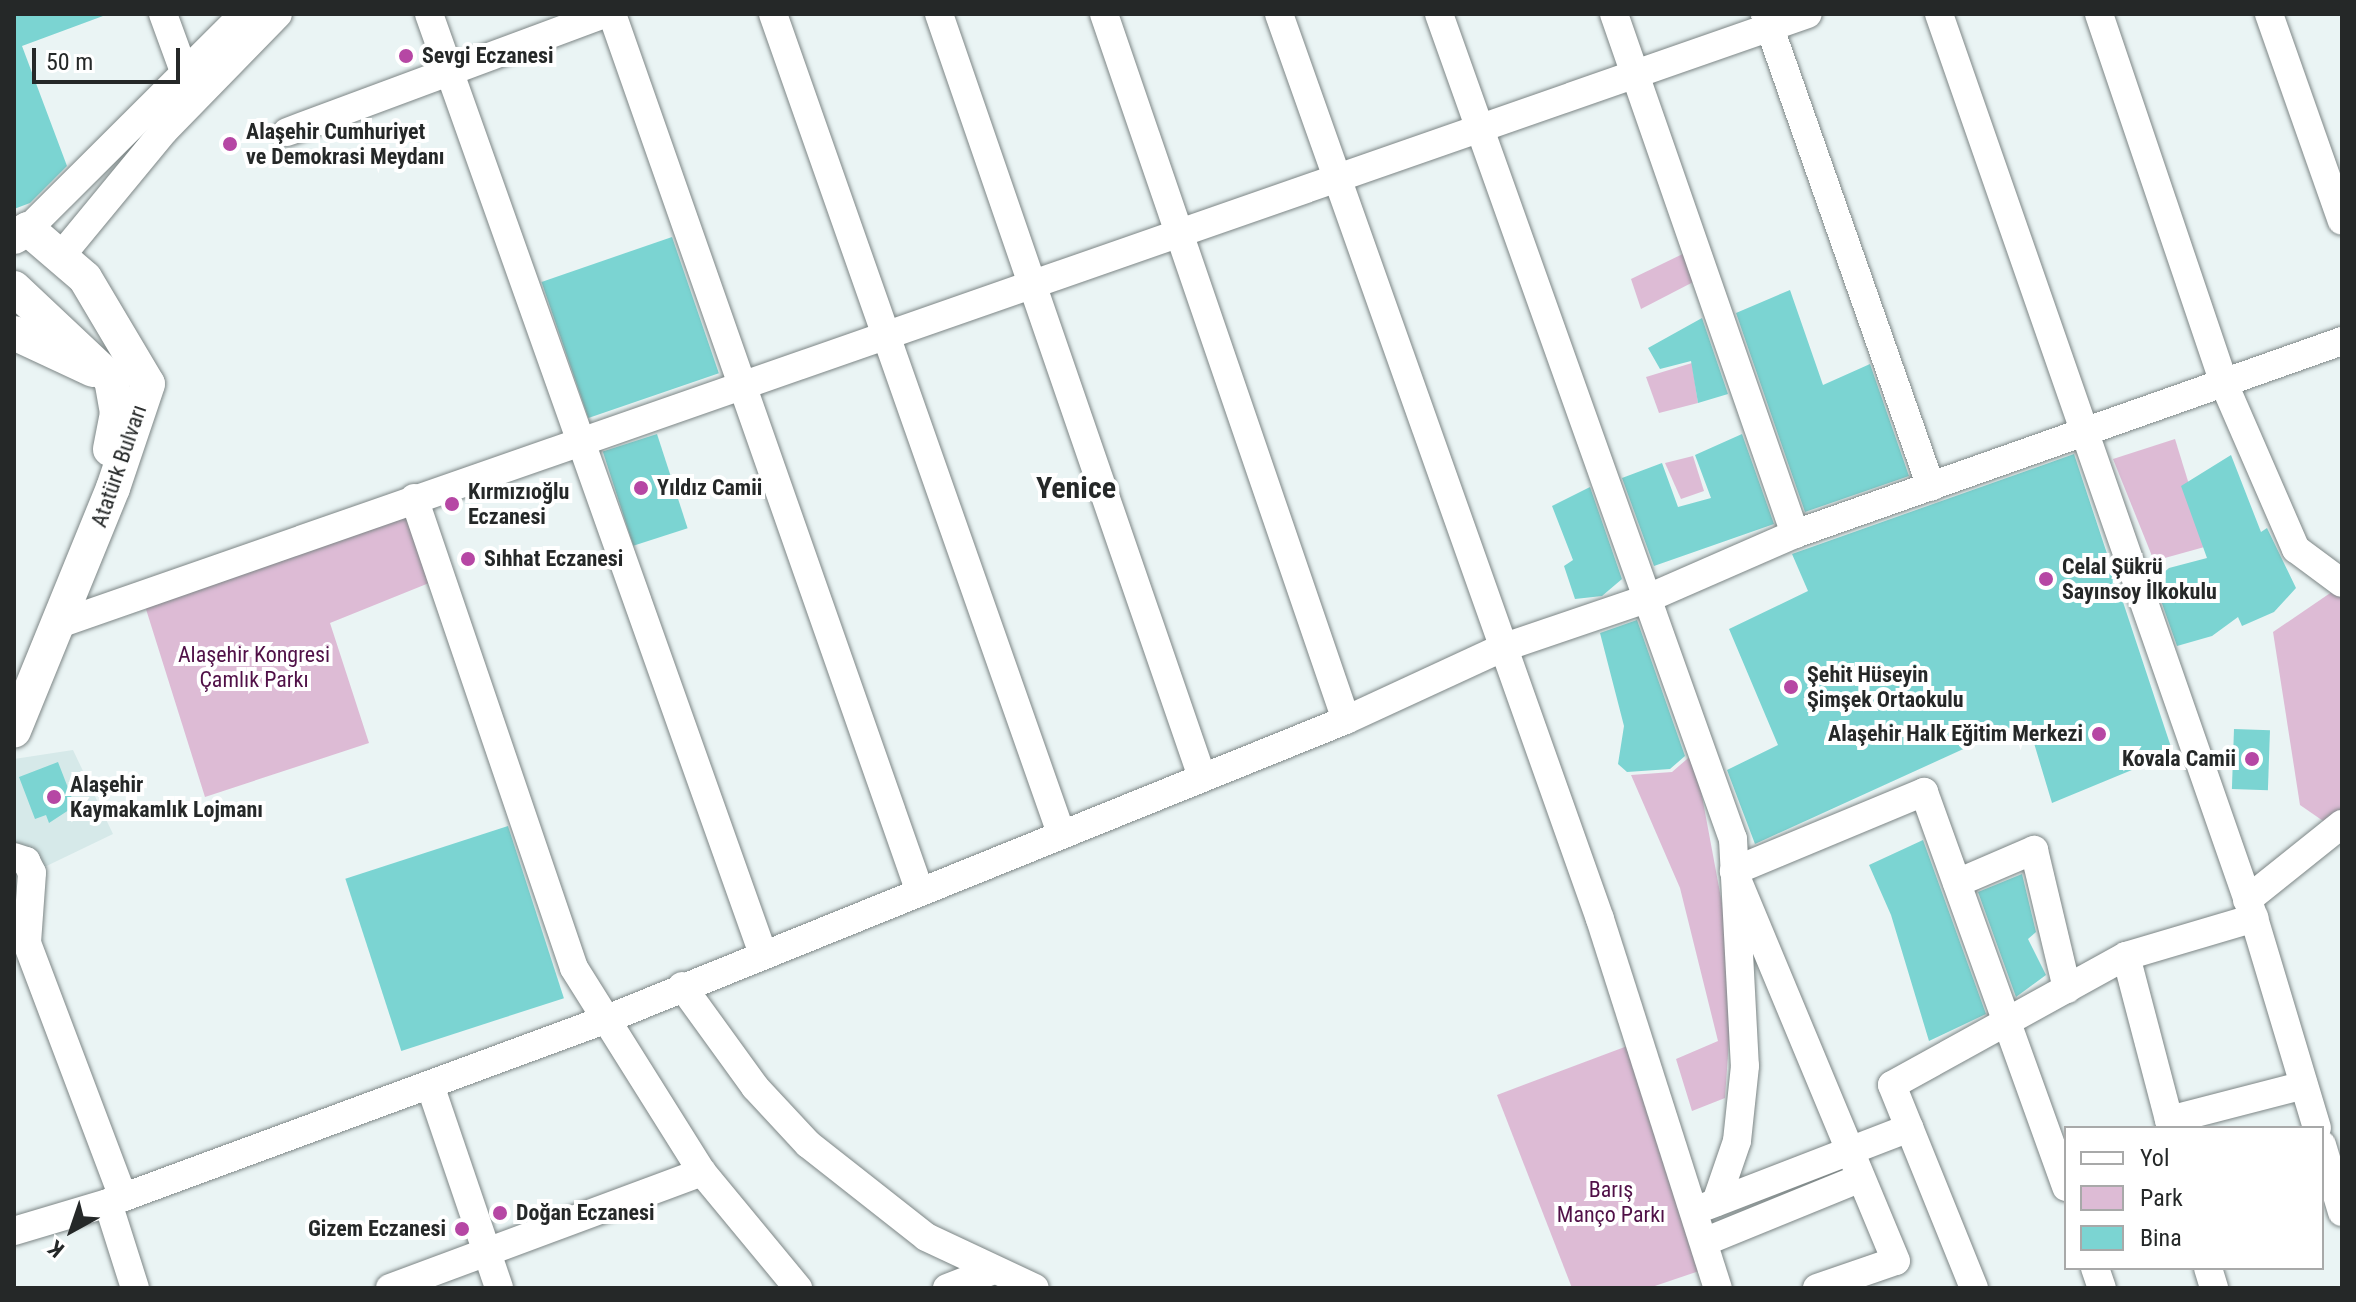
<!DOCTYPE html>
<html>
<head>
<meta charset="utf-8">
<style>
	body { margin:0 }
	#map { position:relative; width:2356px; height:1302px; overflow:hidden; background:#eaf4f4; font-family:"Roboto Condensed",sans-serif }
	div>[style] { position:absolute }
	.built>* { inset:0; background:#d6e9e9 }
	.green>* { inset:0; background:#ddbbd5 }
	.building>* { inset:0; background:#7bd4d2; transform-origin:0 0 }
	.roads { filter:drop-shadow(0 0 2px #7d8686) drop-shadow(0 0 2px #7d8686) }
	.minor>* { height:28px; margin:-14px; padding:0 14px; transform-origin:14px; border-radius:14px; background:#fff }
	.major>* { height:34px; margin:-17px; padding:0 17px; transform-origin:17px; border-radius:17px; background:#fff }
	.dots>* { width:22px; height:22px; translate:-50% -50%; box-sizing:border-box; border:4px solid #fff; border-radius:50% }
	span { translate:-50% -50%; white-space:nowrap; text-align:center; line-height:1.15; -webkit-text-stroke:8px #fff; paint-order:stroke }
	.poi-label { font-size:22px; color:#252828; font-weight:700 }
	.left { translate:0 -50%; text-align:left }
	.right { translate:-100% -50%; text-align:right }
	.street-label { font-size:22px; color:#252828 }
	.park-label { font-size:22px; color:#501047 }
	.district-label { font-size:30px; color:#252828; font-weight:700 }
	.frame { position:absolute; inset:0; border:16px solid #252828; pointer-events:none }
	.legend { position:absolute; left:2064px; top:1126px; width:260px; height:144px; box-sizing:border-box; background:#fff; border:2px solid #a8a9a9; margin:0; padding:10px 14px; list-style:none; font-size:24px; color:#252828 }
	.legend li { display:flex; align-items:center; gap:16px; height:40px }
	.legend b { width:40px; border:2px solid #a8a9a9 }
	.north { position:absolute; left:32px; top:1190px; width:80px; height:80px; -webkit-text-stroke:6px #fff; paint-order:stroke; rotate:220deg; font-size:22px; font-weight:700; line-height:32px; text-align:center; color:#252828 }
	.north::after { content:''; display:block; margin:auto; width:28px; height:36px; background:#252828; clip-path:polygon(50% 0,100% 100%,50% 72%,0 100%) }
	.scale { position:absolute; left:32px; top:48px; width:148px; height:36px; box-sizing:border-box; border:4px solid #252828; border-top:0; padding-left:10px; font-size:24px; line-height:28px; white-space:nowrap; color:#252828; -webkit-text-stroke:6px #fff; paint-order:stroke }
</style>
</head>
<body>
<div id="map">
	<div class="built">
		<div style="clip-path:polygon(73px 750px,113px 834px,32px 873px,14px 857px,14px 759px)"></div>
	</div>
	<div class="green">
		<div style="clip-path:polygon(1693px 249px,1701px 278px,1641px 309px,1631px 279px)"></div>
		<div style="clip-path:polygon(1692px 363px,1698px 403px,1659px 413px,1646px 377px)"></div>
		<div style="clip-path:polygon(2175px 439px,2208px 546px,2154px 561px,2113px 459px)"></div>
		<div style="clip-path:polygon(1693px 456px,1704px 491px,1681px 499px,1665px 463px)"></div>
		<div style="clip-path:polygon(407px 507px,434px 581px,330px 623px,369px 743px,205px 797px,145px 606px)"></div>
		<div style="clip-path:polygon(2342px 585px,2342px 834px,2300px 805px,2273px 632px)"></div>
		<div style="clip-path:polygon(1694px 753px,1734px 968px,1725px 1098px,1692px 1111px,1676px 1059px,1718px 1041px,1680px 888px,1631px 775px,1672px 772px)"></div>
		<div style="clip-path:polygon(1630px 1045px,1705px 1269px,1649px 1288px,1572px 1288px,1497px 1095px)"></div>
	</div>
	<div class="building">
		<div style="clip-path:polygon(14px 14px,103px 16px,22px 46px,67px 166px,30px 203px,14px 209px)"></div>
		<div style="left:672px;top:237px;width:144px;height:138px;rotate:71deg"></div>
		<div style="clip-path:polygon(1790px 290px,1823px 385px,1870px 364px,1909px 476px,1805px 512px,1736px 313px)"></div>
		<div style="clip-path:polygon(1702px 318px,1728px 394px,1698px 403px,1691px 361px,1660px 369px,1648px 348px)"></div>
		<div style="left:657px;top:434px;width:99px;height:57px;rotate:72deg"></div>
		<div style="clip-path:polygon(1742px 434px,1774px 524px,1654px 566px,1622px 478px,1662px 463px,1678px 507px,1711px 498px,1695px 455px)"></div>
		<div style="clip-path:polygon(2074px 454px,2173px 753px,2052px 803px,2027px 720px,1755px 844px,1727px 770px,1778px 745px,1729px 629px,1808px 591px,1792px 554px)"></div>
		<div style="clip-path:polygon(2231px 455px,2261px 532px,2267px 528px,2296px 588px,2274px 612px,2242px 626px,2238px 617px,2212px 636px,2177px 646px,2154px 581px,2169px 568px,2207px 558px,2181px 486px)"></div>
		<div style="clip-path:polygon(1590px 487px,1622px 579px,1602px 596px,1575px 599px,1564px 566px,1573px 560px,1552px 506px)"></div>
		<div style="clip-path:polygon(1637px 620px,1685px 756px,1670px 769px,1627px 772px,1618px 764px,1624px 726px,1600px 633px)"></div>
		<div style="left:2234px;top:729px;width:36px;height:60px;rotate:2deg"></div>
		<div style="clip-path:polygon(58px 762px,75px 806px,49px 823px,46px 815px,35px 819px,19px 777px)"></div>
		<div style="left:508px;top:826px;width:181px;height:171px;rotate:72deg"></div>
		<div style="clip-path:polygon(1923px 840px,1986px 1014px,1929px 1041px,1891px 915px,1869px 865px)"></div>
		<div style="clip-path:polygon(2022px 874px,2036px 932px,2028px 939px,2046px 975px,2016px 997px,1978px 892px)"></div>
	</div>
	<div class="roads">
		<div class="minor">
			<div style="left:163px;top:14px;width:64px;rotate:69.9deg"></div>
			<div style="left:429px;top:14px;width:994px;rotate:70.44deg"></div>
			<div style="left:612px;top:14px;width:927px;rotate:70.67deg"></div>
			<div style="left:773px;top:14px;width:868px;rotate:70.63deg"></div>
			<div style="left:939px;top:14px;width:807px;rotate:70.98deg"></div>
			<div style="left:1104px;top:14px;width:746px;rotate:71.08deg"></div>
			<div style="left:1279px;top:14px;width:960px;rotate:70.47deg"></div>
			<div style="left:1600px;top:919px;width:387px;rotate:72.3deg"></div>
			<div style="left:1439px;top:14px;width:876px;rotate:70.39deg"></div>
			<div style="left:1733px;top:839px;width:227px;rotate:87deg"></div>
			<div style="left:1745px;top:1066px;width:75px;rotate:96.1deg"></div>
			<div style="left:1737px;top:1141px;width:65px;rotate:109deg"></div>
			<div style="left:1614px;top:14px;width:551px;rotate:70.81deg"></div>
			<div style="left:1765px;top:14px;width:501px;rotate:70.66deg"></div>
			<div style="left:1939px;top:14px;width:957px;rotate:70.79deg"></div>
			<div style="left:2254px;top:918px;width:219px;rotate:73.3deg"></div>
			<div style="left:2099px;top:14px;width:393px;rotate:71.3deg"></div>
			<div style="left:2225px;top:386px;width:178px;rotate:66.5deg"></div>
			<div style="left:2296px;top:549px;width:57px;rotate:36.5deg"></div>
			<div style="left:2269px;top:14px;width:219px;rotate:70.6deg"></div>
			<div style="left:287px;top:132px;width:338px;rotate:-20.4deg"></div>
			<div style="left:28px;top:229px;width:305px;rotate:-44.9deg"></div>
			<div style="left:60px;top:257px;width:163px;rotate:-50.5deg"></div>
			<div style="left:164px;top:131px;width:163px;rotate:-45.7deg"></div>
			<div style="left:414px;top:498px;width:496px;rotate:71.2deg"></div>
			<div style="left:574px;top:968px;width:241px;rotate:57.9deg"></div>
			<div style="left:702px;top:1172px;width:151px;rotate:50.4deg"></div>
			<div style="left:59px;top:624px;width:1852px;rotate:-19.23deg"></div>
			<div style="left:14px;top:857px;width:13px;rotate:18deg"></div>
			<div style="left:26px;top:861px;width:13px;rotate:63deg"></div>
			<div style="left:32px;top:873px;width:70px;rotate:94.1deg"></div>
			<div style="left:27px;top:943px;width:272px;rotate:69.3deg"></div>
			<div style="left:1957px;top:883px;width:84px;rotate:-23.2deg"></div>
			<div style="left:2034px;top:850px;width:143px;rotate:76.6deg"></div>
			<div style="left:2247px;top:900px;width:122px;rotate:-38.7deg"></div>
			<div style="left:2126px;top:956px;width:178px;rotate:75.3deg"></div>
			<div style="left:682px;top:986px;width:125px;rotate:54.1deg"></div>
			<div style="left:755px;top:1087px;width:78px;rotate:47.1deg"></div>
			<div style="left:808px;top:1144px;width:150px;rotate:38.2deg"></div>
			<div style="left:926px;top:1237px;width:120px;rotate:25.1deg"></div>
			<div style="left:430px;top:1085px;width:214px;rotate:71.2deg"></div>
			<div style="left:2169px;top:1120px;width:139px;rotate:-14.5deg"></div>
			<div style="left:2322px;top:1145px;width:70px;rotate:73.4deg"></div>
			<div style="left:108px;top:1203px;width:89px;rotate:72.4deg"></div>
			<div style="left:1707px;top:1206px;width:217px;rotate:-21.1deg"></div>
			<div style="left:14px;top:1231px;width:98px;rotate:-16.6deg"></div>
			<div style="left:108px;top:1203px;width:532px;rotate:-20.24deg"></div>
			<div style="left:607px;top:1019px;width:797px;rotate:-22.03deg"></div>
			<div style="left:1346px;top:720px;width:172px;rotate:-24.8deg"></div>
			<div style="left:1502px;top:648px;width:152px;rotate:-18.8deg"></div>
			<div style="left:1646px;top:599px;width:163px;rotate:-23.6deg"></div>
			<div style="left:1795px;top:534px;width:580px;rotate:-19.43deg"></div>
			<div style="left:1704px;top:1242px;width:166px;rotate:-22.2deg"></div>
			<div style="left:2095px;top:1268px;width:21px;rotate:71deg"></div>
			<div style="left:2208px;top:1268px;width:21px;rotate:73deg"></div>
			<div style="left:390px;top:1288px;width:333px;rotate:-20.4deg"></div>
			<div style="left:947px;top:1288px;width:47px;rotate:-21.1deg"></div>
			<div style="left:1817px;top:1288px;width:83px;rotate:-18.9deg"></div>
			<div style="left:1896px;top:1261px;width:422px;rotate:-112.6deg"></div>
			<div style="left:1734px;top:871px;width:206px;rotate:-22.6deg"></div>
			<div style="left:1924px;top:792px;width:420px;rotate:70.2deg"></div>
			<div style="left:1974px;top:1288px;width:219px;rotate:-112deg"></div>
			<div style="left:1892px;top:1085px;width:267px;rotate:-28.9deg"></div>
			<div style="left:2126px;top:956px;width:134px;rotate:-16.5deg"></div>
		</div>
		<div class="major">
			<div style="left:14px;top:237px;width:16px;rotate:-30deg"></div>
			<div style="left:28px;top:229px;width:75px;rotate:40.7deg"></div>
			<div style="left:85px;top:278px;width:123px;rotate:59.3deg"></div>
			<div style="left:148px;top:384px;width:110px;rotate:108.6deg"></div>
			<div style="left:113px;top:488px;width:262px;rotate:112.2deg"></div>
			<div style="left:14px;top:288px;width:133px;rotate:43.2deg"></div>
			<div style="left:111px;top:379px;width:35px;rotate:80deg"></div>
			<div style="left:117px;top:413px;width:37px;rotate:101deg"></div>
			<div style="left:14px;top:333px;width:87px;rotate:25.1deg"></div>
		</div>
	</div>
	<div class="dots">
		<div style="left:406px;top:56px;background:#b647a4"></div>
		<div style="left:230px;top:144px;background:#b647a4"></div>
		<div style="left:641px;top:488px;background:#b647a4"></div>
		<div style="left:452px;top:504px;background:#b647a4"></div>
		<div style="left:468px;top:559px;background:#b647a4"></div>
		<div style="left:2046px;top:579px;background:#b647a4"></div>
		<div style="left:1791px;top:687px;background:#b647a4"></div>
		<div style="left:2099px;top:734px;background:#b647a4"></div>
		<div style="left:2252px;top:759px;background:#b647a4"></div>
		<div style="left:54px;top:797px;background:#b647a4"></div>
		<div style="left:500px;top:1213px;background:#b647a4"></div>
		<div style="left:462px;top:1229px;background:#b647a4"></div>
	</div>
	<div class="poi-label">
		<span class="left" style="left:422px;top:56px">Sevgi Eczanesi</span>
		<span class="left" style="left:246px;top:144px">Alaşehir Cumhuriyet<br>ve Demokrasi Meydanı</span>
		<span class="left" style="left:657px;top:488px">Yıldız Camii</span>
		<span class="left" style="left:468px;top:504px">Kırmızıoğlu<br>Eczanesi</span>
		<span class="left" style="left:484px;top:559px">Sıhhat Eczanesi</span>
		<span class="left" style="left:2062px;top:579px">Celal Şükrü<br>Sayınsoy İlkokulu</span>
		<span class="left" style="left:1807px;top:687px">Şehit Hüseyin<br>Şimşek Ortaokulu</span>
		<span class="right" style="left:2083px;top:734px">Alaşehir Halk Eğitim Merkezi</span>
		<span class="right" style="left:2236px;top:759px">Kovala Camii</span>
		<span class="left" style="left:70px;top:797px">Alaşehir<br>Kaymakamlık Lojmanı</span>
		<span class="left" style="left:516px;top:1213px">Doğan Eczanesi</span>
		<span class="right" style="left:446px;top:1229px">Gizem Eczanesi</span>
	</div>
	<div class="street-label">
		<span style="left:119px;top:466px;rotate:-71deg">Atatürk Bulvarı</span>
	</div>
	<div class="park-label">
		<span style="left:254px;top:667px">Alaşehir Kongresi<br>Çamlık Parkı</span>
		<span style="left:1611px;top:1202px">Barış<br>Manço Parkı</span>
	</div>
	<div class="district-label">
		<span style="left:1076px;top:488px">Yenice</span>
	</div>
	<div class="frame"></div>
	<ul class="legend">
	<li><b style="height:10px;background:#fff"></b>Yol</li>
	<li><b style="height:22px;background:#ddbbd5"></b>Park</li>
	<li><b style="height:22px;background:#7bd4d2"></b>Bina</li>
	</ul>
	<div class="north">K</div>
	<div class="scale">50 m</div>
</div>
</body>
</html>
